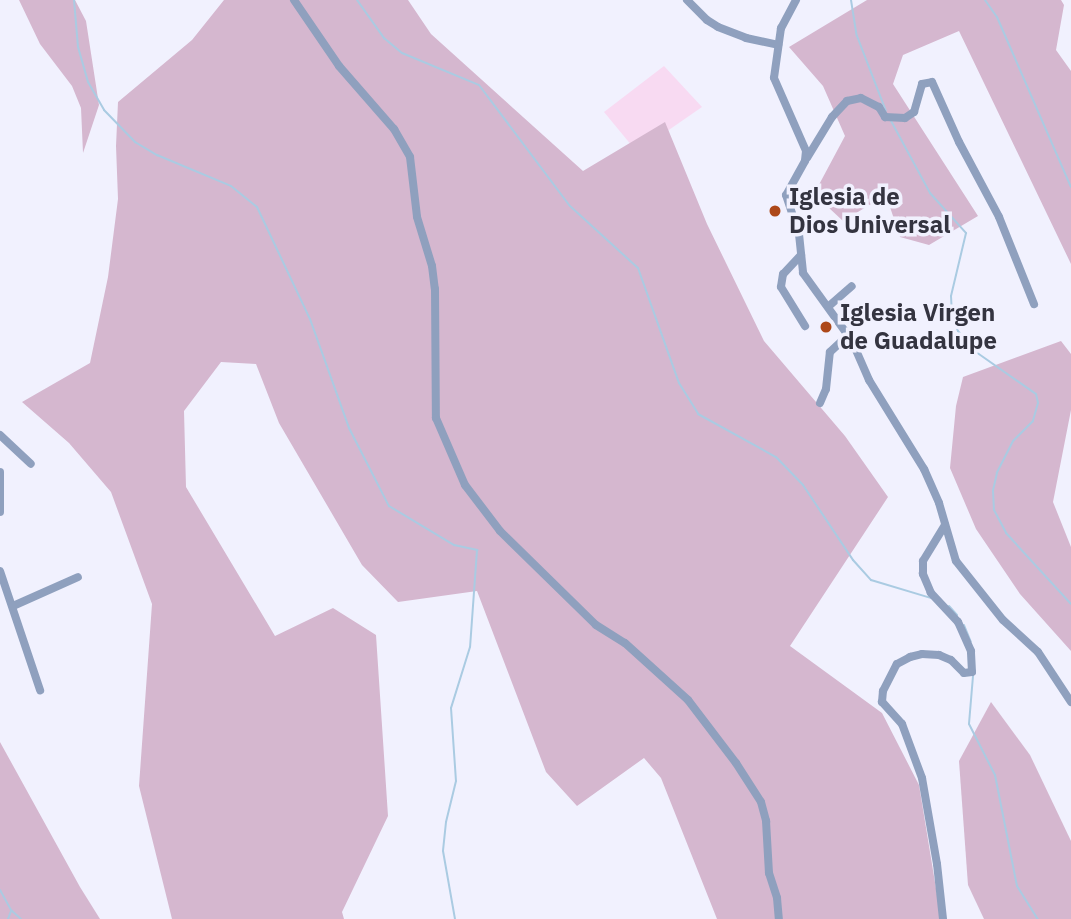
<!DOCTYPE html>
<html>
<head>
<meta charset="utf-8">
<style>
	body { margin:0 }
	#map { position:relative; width:1071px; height:919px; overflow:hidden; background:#f1f1fe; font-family:"IBM Plex Sans",sans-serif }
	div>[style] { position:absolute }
	.green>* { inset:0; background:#f8daf2 }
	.forest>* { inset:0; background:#d5b7cf }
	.stream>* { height:2px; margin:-1px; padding:0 1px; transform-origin:1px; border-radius:1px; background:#aacbe2 }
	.minor>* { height:8px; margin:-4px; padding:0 4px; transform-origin:4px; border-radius:4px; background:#8fa0be }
	.dots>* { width:19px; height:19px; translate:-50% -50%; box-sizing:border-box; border:4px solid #f1f1fe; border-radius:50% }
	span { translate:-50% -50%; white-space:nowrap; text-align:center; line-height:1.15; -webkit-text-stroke:7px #f1f1fe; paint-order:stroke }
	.poi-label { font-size:24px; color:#343440; font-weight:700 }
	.left { translate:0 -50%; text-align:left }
</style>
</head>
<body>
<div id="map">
	<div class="green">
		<div style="clip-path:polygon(664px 66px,702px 107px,637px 152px,604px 112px)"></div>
	</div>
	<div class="forest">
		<div style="clip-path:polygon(19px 0,75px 0,86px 21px,99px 105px,83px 153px,81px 108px,72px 86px,40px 44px)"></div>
		<div style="clip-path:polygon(224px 0,408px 0,431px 34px,583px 171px,665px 122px,707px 224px,764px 341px,845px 436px,888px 497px,790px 646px,882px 713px,919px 785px,941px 919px,717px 919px,661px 778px,644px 758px,577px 806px,546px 772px,477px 591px,398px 602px,362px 565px,279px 423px,256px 364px,221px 362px,184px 411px,186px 487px,275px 636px,333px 608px,376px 635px,388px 816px,342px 912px,344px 919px,172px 919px,139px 786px,152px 604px,111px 492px,69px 443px,22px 402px,90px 363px,108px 277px,118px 199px,116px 146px,118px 102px,192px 40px)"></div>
		<div style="clip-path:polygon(867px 0,1061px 0,1064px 5px,1056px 50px,1071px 71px,1071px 264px,959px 31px,903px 55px,893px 84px,978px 216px,929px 245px,900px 237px,886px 195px,843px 221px,814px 194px,845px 136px,823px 86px,789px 47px)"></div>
		<div style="clip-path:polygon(1061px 341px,1071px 354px,1071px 410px,1053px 502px,1071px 547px,1071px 651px,1020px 594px,976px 529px,950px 468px,956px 406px,963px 377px)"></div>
		<div style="clip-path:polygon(991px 702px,1030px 755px,1071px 841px,1071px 919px,984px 919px,968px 885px,959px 761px)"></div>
		<div style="clip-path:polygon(0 742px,80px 887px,100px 919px,0 919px)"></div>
	</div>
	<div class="stream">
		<div style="left:74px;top:0;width:47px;rotate:85.1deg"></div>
		<div style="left:78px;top:47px;width:36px;rotate:74deg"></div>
		<div style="left:88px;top:82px;width:32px;rotate:60deg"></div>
		<div style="left:104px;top:110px;width:45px;rotate:45.9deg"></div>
		<div style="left:135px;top:142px;width:26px;rotate:31deg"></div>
		<div style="left:157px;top:155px;width:80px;rotate:22.7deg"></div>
		<div style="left:231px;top:186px;width:33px;rotate:39deg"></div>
		<div style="left:257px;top:207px;width:124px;rotate:64.7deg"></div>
		<div style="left:310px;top:319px;width:116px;rotate:70.3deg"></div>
		<div style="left:349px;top:428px;width:88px;rotate:62.9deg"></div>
		<div style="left:389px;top:506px;width:76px;rotate:31deg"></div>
		<div style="left:454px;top:545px;width:24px;rotate:12deg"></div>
		<div style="left:477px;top:550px;width:97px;rotate:94.1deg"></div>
		<div style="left:470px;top:647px;width:64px;rotate:107.3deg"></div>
		<div style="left:451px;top:708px;width:73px;rotate:86.1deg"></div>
		<div style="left:456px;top:781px;width:42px;rotate:103.7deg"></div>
		<div style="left:446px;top:822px;width:29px;rotate:96deg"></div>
		<div style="left:443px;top:851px;width:69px;rotate:80deg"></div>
		<div style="left:357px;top:0;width:47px;rotate:54.6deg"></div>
		<div style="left:384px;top:38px;width:23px;rotate:40deg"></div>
		<div style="left:402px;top:53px;width:83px;rotate:22.6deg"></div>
		<div style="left:479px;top:85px;width:151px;rotate:53.1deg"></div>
		<div style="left:570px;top:206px;width:92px;rotate:42.4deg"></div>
		<div style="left:638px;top:268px;width:122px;rotate:70.4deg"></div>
		<div style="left:679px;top:383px;width:36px;rotate:58deg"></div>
		<div style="left:698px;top:414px;width:89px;rotate:28.9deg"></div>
		<div style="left:776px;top:457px;width:39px;rotate:46deg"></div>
		<div style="left:803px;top:485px;width:90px;rotate:56.3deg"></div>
		<div style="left:853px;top:560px;width:27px;rotate:48deg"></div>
		<div style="left:871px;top:580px;width:63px;rotate:16.7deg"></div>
		<div style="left:851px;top:0;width:36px;rotate:81deg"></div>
		<div style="left:857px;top:36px;width:80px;rotate:68.9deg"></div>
		<div style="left:985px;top:0;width:21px;rotate:55deg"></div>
		<div style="left:997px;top:17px;width:185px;rotate:66.5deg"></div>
		<div style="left:890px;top:119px;width:84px;rotate:61.6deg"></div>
		<div style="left:930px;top:193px;width:54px;rotate:48deg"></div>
		<div style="left:966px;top:233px;width:65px;rotate:103.4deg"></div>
		<div style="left:951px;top:296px;width:18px;rotate:87deg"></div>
		<div style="left:952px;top:314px;width:18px;rotate:71deg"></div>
		<div style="left:958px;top:331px;width:28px;rotate:49deg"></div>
		<div style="left:976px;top:352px;width:73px;rotate:35deg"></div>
		<div style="left:1036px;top:394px;width:9px;rotate:77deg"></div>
		<div style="left:1038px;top:403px;width:19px;rotate:106deg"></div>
		<div style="left:1033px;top:421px;width:28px;rotate:135deg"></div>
		<div style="left:1013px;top:441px;width:36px;rotate:117deg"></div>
		<div style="left:997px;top:473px;width:18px;rotate:103deg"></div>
		<div style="left:993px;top:491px;width:19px;rotate:87deg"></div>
		<div style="left:994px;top:510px;width:26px;rotate:62deg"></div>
		<div style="left:1006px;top:533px;width:96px;rotate:47.5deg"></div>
		<div style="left:949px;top:606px;width:12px;rotate:48deg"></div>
		<div style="left:964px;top:625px;width:18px;rotate:68deg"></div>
		<div style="left:973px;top:676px;width:48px;rotate:94.8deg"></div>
		<div style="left:969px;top:724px;width:57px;rotate:63deg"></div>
		<div style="left:995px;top:775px;width:113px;rotate:78.8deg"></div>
		<div style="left:1017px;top:886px;width:39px;rotate:58deg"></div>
		<div style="left:0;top:890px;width:23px;rotate:61deg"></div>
		<div style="left:11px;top:910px;width:13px;rotate:42deg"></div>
		<div style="left:8px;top:919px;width:9px;rotate:-69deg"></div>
	</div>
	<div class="minor">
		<div style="left:294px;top:0;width:80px;rotate:55.7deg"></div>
		<div style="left:339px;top:66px;width:84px;rotate:48.9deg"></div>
		<div style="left:394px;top:129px;width:32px;rotate:60deg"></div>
		<div style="left:410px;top:157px;width:60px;rotate:83.3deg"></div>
		<div style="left:417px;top:217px;width:51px;rotate:73deg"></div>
		<div style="left:432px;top:266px;width:23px;rotate:83deg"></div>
		<div style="left:435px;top:289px;width:129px;rotate:89.6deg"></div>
		<div style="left:436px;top:418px;width:73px;rotate:66.6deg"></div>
		<div style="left:465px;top:485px;width:58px;rotate:52.7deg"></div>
		<div style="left:500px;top:531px;width:134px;rotate:44.4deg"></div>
		<div style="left:596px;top:625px;width:34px;rotate:32deg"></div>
		<div style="left:625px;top:643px;width:85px;rotate:42.1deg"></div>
		<div style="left:688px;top:700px;width:79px;rotate:52.7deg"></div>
		<div style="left:736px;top:763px;width:46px;rotate:57.3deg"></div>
		<div style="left:761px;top:802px;width:20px;rotate:75deg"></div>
		<div style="left:766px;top:821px;width:52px;rotate:86.7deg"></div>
		<div style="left:769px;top:873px;width:26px;rotate:72deg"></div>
		<div style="left:777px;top:898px;width:21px;rotate:85deg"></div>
		<div style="left:687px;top:0;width:28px;rotate:45deg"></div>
		<div style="left:707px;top:20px;width:13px;rotate:32deg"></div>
		<div style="left:718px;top:27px;width:30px;rotate:21deg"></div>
		<div style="left:746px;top:38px;width:33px;rotate:12deg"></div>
		<div style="left:796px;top:0;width:32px;rotate:118deg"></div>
		<div style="left:781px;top:28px;width:50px;rotate:98deg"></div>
		<div style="left:774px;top:78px;width:80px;rotate:66.3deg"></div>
		<div style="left:806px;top:151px;width:10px;rotate:96deg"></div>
		<div style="left:805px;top:161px;width:39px;rotate:119deg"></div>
		<div style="left:786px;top:195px;width:41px;rotate:71.6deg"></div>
		<div style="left:799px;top:234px;width:39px;rotate:84deg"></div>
		<div style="left:803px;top:273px;width:84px;rotate:54.2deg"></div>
		<div style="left:852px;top:341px;width:43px;rotate:66.4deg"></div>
		<div style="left:869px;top:380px;width:105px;rotate:58.3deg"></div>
		<div style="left:924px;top:469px;width:37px;rotate:66deg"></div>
		<div style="left:939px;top:503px;width:60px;rotate:73.7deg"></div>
		<div style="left:956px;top:561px;width:75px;rotate:51.5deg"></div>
		<div style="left:1003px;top:620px;width:47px;rotate:42.4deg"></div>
		<div style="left:1038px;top:652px;width:60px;rotate:56.6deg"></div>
		<div style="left:807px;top:158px;width:48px;rotate:-58.6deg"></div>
		<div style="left:832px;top:117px;width:22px;rotate:-47deg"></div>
		<div style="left:847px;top:101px;width:14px;rotate:-12deg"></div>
		<div style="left:861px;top:98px;width:20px;rotate:27deg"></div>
		<div style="left:879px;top:107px;width:12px;rotate:59deg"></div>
		<div style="left:885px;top:117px;width:20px;rotate:3deg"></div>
		<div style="left:905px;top:118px;width:11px;rotate:-34deg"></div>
		<div style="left:914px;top:112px;width:29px;rotate:-74deg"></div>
		<div style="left:922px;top:84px;width:10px;rotate:-11deg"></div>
		<div style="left:932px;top:82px;width:66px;rotate:65.8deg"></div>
		<div style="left:959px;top:142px;width:85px;rotate:61.9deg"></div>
		<div style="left:999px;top:217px;width:94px;rotate:68.1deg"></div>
		<div style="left:801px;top:255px;width:26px;rotate:133deg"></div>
		<div style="left:783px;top:274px;width:13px;rotate:99deg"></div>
		<div style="left:781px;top:287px;width:46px;rotate:58.4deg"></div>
		<div style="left:829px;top:306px;width:30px;rotate:-41deg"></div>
		<div style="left:820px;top:403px;width:15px;rotate:-67deg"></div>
		<div style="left:826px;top:389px;width:37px;rotate:-84deg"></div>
		<div style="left:830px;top:352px;width:25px;rotate:-43deg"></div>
		<div style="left:0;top:435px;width:42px;rotate:43.1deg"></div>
		<div style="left:0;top:472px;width:40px;rotate:90deg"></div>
		<div style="left:0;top:571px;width:126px;rotate:71.4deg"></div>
		<div style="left:13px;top:606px;width:71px;rotate:-24deg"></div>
		<div style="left:943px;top:919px;width:55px;rotate:-96.2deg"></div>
		<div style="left:937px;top:864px;width:87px;rotate:-99.9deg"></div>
		<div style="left:922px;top:778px;width:58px;rotate:-110.3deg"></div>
		<div style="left:902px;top:724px;width:30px;rotate:-132deg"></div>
		<div style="left:882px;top:702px;width:11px;rotate:-85deg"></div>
		<div style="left:883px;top:691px;width:30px;rotate:-63deg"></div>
		<div style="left:897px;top:664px;width:15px;rotate:-28deg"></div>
		<div style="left:910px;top:657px;width:12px;rotate:-14deg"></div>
		<div style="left:922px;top:654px;width:17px;rotate:3deg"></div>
		<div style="left:939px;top:655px;width:13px;rotate:23deg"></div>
		<div style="left:951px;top:660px;width:18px;rotate:45deg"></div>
		<div style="left:964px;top:673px;width:8px;rotate:-7deg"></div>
		<div style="left:972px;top:672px;width:21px;rotate:-93deg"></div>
		<div style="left:971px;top:651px;width:32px;rotate:-114deg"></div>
		<div style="left:958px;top:622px;width:40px;rotate:-133deg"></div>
		<div style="left:931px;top:593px;width:21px;rotate:-113deg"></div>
		<div style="left:923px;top:574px;width:13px;rotate:-90deg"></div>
		<div style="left:923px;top:561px;width:42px;rotate:-58.6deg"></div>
	</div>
	<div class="dots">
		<div style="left:775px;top:211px;background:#ad4819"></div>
		<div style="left:826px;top:327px;background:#ad4819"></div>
	</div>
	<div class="poi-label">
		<span class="left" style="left:789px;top:211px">Iglesia de<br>Dios Universal</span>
		<span class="left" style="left:840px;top:327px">Iglesia Virgen<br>de Guadalupe</span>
	</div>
</div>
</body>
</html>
